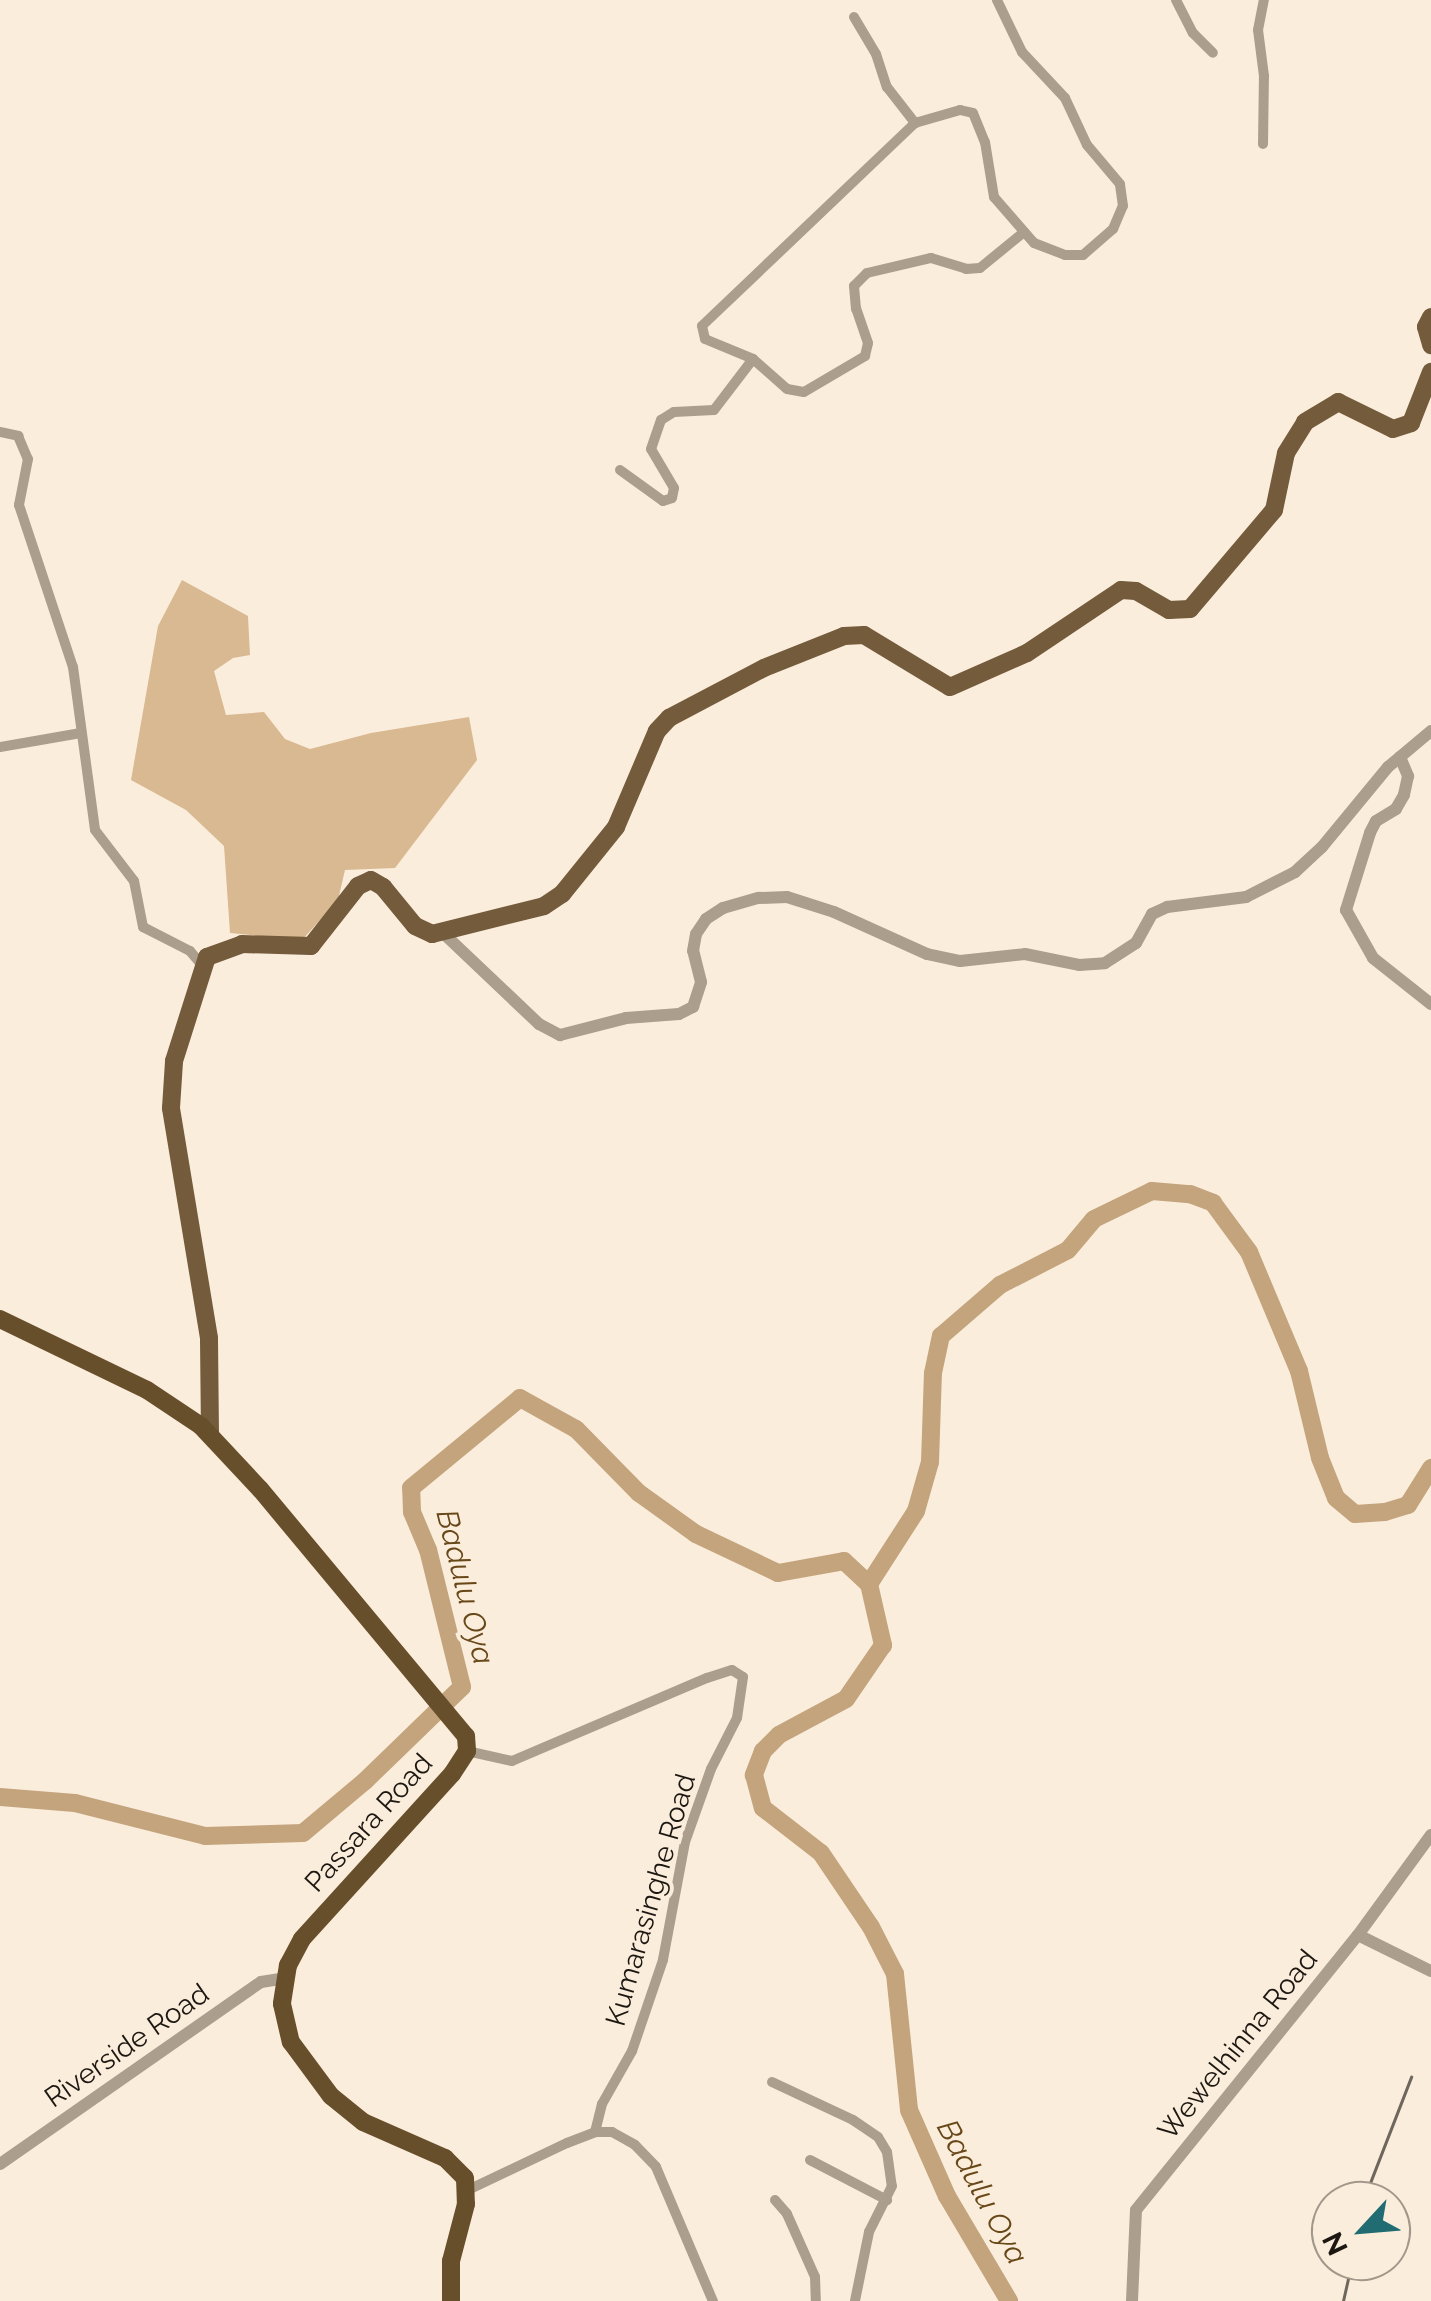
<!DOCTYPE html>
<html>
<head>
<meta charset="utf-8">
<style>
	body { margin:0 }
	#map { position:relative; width:1431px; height:2301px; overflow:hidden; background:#fbeddc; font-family:Raleway,sans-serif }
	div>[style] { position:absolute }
	.forest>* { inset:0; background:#d9b991 }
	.river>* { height:18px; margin:-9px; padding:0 9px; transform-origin:9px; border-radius:9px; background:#c3a47d }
	.minor>* { height:10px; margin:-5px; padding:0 5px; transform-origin:5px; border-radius:5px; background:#ac9e8d }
	.tertiary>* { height:12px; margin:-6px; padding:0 6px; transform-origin:6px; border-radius:6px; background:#ac9e8d }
	.primary>* { height:18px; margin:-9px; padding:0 9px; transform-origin:9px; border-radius:9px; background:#735b3c }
	.trunk>* { height:18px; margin:-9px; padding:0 9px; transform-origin:9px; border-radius:9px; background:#684f2c }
	.rail>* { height:2.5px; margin:-1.25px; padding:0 1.25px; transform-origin:1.25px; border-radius:1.25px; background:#6f675d }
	span { translate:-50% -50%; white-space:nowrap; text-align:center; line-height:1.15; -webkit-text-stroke:8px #fbeddc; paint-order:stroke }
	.street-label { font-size:28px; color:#1c1711 }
	.water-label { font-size:30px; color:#684819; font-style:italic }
	.north { position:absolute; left:1311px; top:2181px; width:100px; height:100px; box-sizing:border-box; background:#fbeddc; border:2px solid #a2978b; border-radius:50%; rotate:244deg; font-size:28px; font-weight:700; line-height:40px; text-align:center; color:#1c1711 }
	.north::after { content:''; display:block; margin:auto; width:35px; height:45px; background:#216c72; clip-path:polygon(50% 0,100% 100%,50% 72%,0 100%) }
</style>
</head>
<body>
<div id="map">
	<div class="forest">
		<div style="clip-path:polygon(182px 580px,248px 616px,250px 655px,233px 658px,214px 671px,226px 715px,264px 712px,285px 739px,310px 749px,371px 733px,469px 717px,477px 760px,395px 868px,345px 870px,338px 900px,302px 940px,230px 933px,224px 846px,186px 810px,131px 780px,158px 626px)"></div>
	</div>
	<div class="river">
		<div style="left:869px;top:1584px;width:87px;rotate:-57.2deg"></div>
		<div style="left:916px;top:1511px;width:51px;rotate:-74.1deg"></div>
		<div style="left:930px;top:1462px;width:89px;rotate:-88.1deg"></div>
		<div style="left:933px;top:1373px;width:38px;rotate:-78deg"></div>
		<div style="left:941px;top:1336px;width:78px;rotate:-40.8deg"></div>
		<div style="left:1000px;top:1285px;width:76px;rotate:-27.2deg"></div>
		<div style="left:1068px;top:1250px;width:40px;rotate:-50deg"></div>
		<div style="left:1094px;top:1219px;width:64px;rotate:-25.8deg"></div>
		<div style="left:1152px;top:1191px;width:38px;rotate:5deg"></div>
		<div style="left:1190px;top:1194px;width:25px;rotate:21deg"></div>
		<div style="left:1213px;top:1203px;width:61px;rotate:53.7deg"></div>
		<div style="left:1249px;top:1252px;width:129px;rotate:67.2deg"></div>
		<div style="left:1299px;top:1371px;width:89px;rotate:76.4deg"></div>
		<div style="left:1320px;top:1458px;width:43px;rotate:68.2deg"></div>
		<div style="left:1336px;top:1498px;width:25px;rotate:40deg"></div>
		<div style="left:1355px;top:1514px;width:30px;rotate:-4deg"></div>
		<div style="left:1385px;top:1512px;width:24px;rotate:-17deg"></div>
		<div style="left:1408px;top:1505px;width:44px;rotate:-58.1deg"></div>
		<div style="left:0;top:1797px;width:75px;rotate:4.6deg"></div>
		<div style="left:75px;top:1803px;width:134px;rotate:14.2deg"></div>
		<div style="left:205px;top:1836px;width:98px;rotate:-1.8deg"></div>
		<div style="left:303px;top:1833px;width:81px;rotate:-40deg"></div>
		<div style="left:365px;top:1781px;width:135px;rotate:-44.1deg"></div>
		<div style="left:462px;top:1687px;width:141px;rotate:-103.9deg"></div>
		<div style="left:428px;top:1550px;width:41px;rotate:-112.8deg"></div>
		<div style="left:412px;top:1512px;width:24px;rotate:-92deg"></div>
		<div style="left:411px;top:1488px;width:141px;rotate:-39.5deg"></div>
		<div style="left:520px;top:1398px;width:64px;rotate:29deg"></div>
		<div style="left:576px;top:1429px;width:90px;rotate:45.5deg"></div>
		<div style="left:639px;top:1493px;width:70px;rotate:35.7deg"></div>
		<div style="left:696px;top:1534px;width:91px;rotate:25.4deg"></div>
		<div style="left:778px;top:1573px;width:67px;rotate:-10.3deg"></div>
		<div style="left:844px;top:1561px;width:34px;rotate:43deg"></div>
		<div style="left:869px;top:1584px;width:63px;rotate:77.1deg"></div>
		<div style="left:883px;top:1645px;width:65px;rotate:124.4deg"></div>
		<div style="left:846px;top:1699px;width:76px;rotate:151.8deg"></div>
		<div style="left:779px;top:1735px;width:23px;rotate:135deg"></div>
		<div style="left:763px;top:1751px;width:26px;rotate:111deg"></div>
		<div style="left:754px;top:1775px;width:34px;rotate:75deg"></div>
		<div style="left:763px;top:1808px;width:73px;rotate:37.8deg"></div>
		<div style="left:821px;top:1853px;width:89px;rotate:56deg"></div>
		<div style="left:871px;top:1927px;width:53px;rotate:62.9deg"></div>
		<div style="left:895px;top:1974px;width:137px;rotate:84.1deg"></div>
		<div style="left:909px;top:2110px;width:94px;rotate:66.2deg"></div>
		<div style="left:947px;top:2196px;width:122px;rotate:59.4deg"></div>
	</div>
	<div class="minor">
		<div style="left:1176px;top:0;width:37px;rotate:63deg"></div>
		<div style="left:1193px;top:33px;width:28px;rotate:45deg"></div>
		<div style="left:854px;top:17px;width:43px;rotate:59.3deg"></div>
		<div style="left:876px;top:54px;width:35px;rotate:72deg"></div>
		<div style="left:887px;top:87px;width:46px;rotate:52.1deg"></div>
		<div style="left:915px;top:123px;width:47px;rotate:-16.1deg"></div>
		<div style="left:960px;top:110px;width:13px;rotate:13deg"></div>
		<div style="left:973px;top:113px;width:31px;rotate:68deg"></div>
		<div style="left:985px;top:142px;width:56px;rotate:80.7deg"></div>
		<div style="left:994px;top:197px;width:61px;rotate:49deg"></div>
		<div style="left:1034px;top:243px;width:33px;rotate:21deg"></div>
		<div style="left:1065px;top:255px;width:18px"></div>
		<div style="left:1083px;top:255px;width:40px;rotate:-41deg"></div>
		<div style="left:1113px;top:229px;width:25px;rotate:-67deg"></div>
		<div style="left:1123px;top:206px;width:22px;rotate:-98deg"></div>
		<div style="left:1120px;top:184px;width:51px;rotate:-130.2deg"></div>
		<div style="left:1087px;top:145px;width:52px;rotate:-115.1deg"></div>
		<div style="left:1065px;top:98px;width:63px;rotate:-133.1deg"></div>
		<div style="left:1022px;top:52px;width:58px;rotate:-115.7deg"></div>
		<div style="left:915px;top:123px;width:294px;rotate:136.4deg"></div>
		<div style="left:702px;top:326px;width:13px;rotate:77deg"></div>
		<div style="left:705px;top:339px;width:52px;rotate:22.6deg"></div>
		<div style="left:753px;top:359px;width:45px;rotate:41.4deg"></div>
		<div style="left:787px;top:389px;width:17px;rotate:10deg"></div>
		<div style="left:804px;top:392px;width:71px;rotate:-30.5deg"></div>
		<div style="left:865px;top:356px;width:13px;rotate:-77deg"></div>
		<div style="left:868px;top:343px;width:36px;rotate:-109deg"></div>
		<div style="left:856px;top:309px;width:23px;rotate:-95deg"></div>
		<div style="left:854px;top:286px;width:18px;rotate:-45deg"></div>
		<div style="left:867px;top:273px;width:66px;rotate:-13.2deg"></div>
		<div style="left:931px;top:258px;width:37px;rotate:17deg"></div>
		<div style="left:966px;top:269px;width:14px;rotate:-4deg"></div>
		<div style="left:980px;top:268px;width:57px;rotate:-39.3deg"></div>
		<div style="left:1263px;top:144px;width:68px;rotate:-89.2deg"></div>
		<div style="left:1264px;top:76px;width:46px;rotate:-97.4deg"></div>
		<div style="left:1258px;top:30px;width:31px;rotate:-79deg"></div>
		<div style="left:0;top:432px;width:19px;rotate:12deg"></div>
		<div style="left:18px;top:436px;width:25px;rotate:67deg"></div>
		<div style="left:28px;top:459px;width:47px;rotate:101.1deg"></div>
		<div style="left:19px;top:505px;width:171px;rotate:71.6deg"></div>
		<div style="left:73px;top:667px;width:164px;rotate:82.3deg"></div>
		<div style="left:95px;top:830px;width:64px;rotate:52.6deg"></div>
		<div style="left:134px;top:881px;width:47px;rotate:78.9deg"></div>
		<div style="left:143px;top:927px;width:53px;rotate:27.1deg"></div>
		<div style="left:190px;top:951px;width:17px;rotate:50deg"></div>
		<div style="left:620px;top:470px;width:53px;rotate:35.8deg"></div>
		<div style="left:663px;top:501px;width:9px;rotate:-18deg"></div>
		<div style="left:672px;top:498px;width:10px;rotate:-79deg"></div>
		<div style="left:674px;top:488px;width:45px;rotate:-120.5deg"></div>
		<div style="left:651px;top:449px;width:31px;rotate:-71deg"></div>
		<div style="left:661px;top:420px;width:15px;rotate:-32deg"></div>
		<div style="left:674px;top:412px;width:40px;rotate:-2.9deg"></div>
		<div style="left:714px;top:410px;width:64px;rotate:-52.6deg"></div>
		<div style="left:0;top:747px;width:82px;rotate:-9.8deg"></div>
		<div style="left:467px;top:1751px;width:46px;rotate:12.5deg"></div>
		<div style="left:512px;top:1761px;width:212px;rotate:-23.1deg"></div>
		<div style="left:707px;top:1678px;width:26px;rotate:-18deg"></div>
		<div style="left:732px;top:1670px;width:13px;rotate:32deg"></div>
		<div style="left:743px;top:1677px;width:41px;rotate:98.3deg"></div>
		<div style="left:737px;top:1718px;width:57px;rotate:117deg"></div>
		<div style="left:711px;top:1769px;width:77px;rotate:109.6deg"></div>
		<div style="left:685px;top:1842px;width:120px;rotate:100.6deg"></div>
		<div style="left:663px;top:1960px;width:96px;rotate:108.8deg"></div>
		<div style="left:632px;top:2051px;width:61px;rotate:119.5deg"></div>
		<div style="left:602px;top:2104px;width:29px;rotate:104deg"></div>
		<div style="left:772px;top:2082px;width:89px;rotate:25.1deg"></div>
		<div style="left:853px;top:2120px;width:30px;rotate:34deg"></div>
		<div style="left:878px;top:2137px;width:17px;rotate:59deg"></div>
		<div style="left:887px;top:2152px;width:34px;rotate:82deg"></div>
		<div style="left:892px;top:2186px;width:51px;rotate:116.6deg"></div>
		<div style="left:869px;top:2232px;width:70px;rotate:101.5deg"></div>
		<div style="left:810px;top:2160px;width:87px;rotate:27.5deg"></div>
		<div style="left:468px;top:2190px;width:110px;rotate:-25.4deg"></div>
		<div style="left:567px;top:2143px;width:30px;rotate:-21deg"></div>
		<div style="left:595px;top:2132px;width:17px"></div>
		<div style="left:612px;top:2132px;width:26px;rotate:29deg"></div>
		<div style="left:635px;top:2145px;width:30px;rotate:46deg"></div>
		<div style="left:656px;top:2167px;width:146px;rotate:67deg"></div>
		<div style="left:775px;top:2200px;width:18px;rotate:49deg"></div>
		<div style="left:787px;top:2214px;width:69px;rotate:66deg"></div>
		<div style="left:815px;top:2277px;width:24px;rotate:88deg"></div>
	</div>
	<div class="tertiary">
		<div style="left:1400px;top:757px;width:21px;rotate:67deg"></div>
		<div style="left:1408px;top:776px;width:19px;rotate:102deg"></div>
		<div style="left:1404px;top:795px;width:16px;rotate:120deg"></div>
		<div style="left:1396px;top:809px;width:23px;rotate:149deg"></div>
		<div style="left:1376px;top:821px;width:13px;rotate:117deg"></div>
		<div style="left:1370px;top:833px;width:81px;rotate:107.3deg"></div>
		<div style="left:1346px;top:910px;width:55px;rotate:60.6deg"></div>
		<div style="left:1373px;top:958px;width:74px;rotate:38.4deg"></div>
		<div style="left:442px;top:932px;width:134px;rotate:43.5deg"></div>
		<div style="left:539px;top:1024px;width:24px;rotate:28deg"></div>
		<div style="left:560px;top:1035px;width:68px;rotate:-14.4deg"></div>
		<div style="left:626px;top:1018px;width:53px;rotate:-4.3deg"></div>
		<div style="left:679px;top:1014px;width:16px;rotate:-27deg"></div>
		<div style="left:693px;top:1007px;width:26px;rotate:-72deg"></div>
		<div style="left:701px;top:982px;width:32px;rotate:-104deg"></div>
		<div style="left:693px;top:951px;width:17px;rotate:-80deg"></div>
		<div style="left:696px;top:934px;width:18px;rotate:-56deg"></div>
		<div style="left:706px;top:919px;width:20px;rotate:-33deg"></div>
		<div style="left:723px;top:908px;width:37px;rotate:-16deg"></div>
		<div style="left:759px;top:898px;width:28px;rotate:-2deg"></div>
		<div style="left:787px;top:897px;width:49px;rotate:17.7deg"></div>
		<div style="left:834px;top:912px;width:102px;rotate:24.3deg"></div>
		<div style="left:927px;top:954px;width:34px;rotate:12deg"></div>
		<div style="left:960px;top:961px;width:65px;rotate:-6.1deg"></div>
		<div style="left:1025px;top:954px;width:55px;rotate:11.5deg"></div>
		<div style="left:1079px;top:965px;width:26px;rotate:-4deg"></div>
		<div style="left:1105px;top:963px;width:37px;rotate:-33deg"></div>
		<div style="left:1136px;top:943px;width:33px;rotate:-61deg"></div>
		<div style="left:1152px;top:914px;width:17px;rotate:-25deg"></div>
		<div style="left:1167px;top:907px;width:80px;rotate:-7.2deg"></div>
		<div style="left:1246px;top:897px;width:55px;rotate:-27deg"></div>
		<div style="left:1295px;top:872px;width:37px;rotate:-43deg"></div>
		<div style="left:1322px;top:847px;width:104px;rotate:-50.5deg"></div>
		<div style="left:1388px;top:767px;width:56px;rotate:-39.9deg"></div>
		<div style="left:1358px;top:1935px;width:81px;rotate:26.3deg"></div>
		<div style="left:0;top:2164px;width:318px;rotate:-34.9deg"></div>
		<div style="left:261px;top:1982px;width:24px;rotate:-9deg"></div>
		<div style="left:1132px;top:2301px;width:91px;rotate:-87.5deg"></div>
		<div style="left:1136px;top:2210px;width:353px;rotate:-51.1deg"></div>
		<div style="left:1358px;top:1935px;width:124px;rotate:-53.9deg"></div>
	</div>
	<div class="primary">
		<div style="left:1431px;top:317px;width:11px;rotate:117deg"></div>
		<div style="left:1426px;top:327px;width:19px;rotate:74deg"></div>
		<div style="left:210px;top:1435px;width:97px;rotate:-90.6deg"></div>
		<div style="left:209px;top:1338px;width:233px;rotate:-99.4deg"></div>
		<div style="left:171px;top:1108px;width:47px;rotate:-86.3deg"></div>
		<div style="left:174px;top:1061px;width:109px;rotate:-72.4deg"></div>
		<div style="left:207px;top:957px;width:37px;rotate:-20deg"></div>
		<div style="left:242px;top:944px;width:69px;rotate:1.7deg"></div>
		<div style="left:311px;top:946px;width:76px;rotate:-51.9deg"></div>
		<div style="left:358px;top:886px;width:14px;rotate:-25deg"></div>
		<div style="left:371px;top:880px;width:14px;rotate:30deg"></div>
		<div style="left:383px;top:887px;width:50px;rotate:50.6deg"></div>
		<div style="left:415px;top:926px;width:19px;rotate:25deg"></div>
		<div style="left:432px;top:934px;width:115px;rotate:-14deg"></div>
		<div style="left:544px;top:906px;width:22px;rotate:-34deg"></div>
		<div style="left:562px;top:894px;width:86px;rotate:-51.1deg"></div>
		<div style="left:616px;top:827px;width:104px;rotate:-66.9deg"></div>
		<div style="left:657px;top:731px;width:18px;rotate:-47deg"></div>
		<div style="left:669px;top:718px;width:107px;rotate:-27.8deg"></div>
		<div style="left:764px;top:668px;width:86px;rotate:-21.8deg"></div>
		<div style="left:844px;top:636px;width:20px;rotate:-3deg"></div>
		<div style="left:864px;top:635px;width:100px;rotate:31.2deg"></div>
		<div style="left:950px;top:687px;width:84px;rotate:-23.8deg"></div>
		<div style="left:1027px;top:653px;width:113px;rotate:-33.8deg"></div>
		<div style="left:1121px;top:590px;width:15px;rotate:4deg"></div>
		<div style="left:1136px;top:591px;width:38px;rotate:30deg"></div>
		<div style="left:1169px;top:610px;width:21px;rotate:-3deg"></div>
		<div style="left:1190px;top:609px;width:130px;rotate:-49.7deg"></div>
		<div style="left:1274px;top:510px;width:58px;rotate:-78.1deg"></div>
		<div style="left:1286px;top:453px;width:36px;rotate:-58deg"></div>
		<div style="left:1305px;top:422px;width:39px;rotate:-31deg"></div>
		<div style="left:1338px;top:402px;width:61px;rotate:26.1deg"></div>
		<div style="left:1393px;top:429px;width:19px;rotate:-18deg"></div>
		<div style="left:1411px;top:423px;width:55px;rotate:-68.6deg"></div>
	</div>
	<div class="trunk">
		<div style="left:0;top:1319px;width:163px;rotate:25.8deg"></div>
		<div style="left:147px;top:1390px;width:65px;rotate:33.7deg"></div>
		<div style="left:201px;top:1426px;width:86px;rotate:46.9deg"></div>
		<div style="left:260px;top:1489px;width:322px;rotate:50.2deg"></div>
		<div style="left:466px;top:1736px;width:15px;rotate:86deg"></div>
		<div style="left:467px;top:1751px;width:27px;rotate:123deg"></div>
		<div style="left:452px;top:1774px;width:223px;rotate:132.3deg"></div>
		<div style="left:302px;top:1939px;width:30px;rotate:118deg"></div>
		<div style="left:288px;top:1965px;width:39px;rotate:99deg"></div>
		<div style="left:282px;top:2004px;width:39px;rotate:77deg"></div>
		<div style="left:291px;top:2042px;width:67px;rotate:53.5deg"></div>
		<div style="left:331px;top:2096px;width:41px;rotate:39.1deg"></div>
		<div style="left:363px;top:2122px;width:90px;rotate:23.7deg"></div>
		<div style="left:445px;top:2158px;width:28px;rotate:45deg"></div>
		<div style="left:465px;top:2178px;width:26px;rotate:88deg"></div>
		<div style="left:466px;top:2204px;width:59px;rotate:104.7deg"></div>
		<div style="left:451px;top:2261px;width:40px;rotate:90deg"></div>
	</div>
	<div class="rail">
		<div style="left:1363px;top:2201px;width:133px;rotate:-68.8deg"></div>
		<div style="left:1343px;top:2301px;width:41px;rotate:-77.3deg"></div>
	</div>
	<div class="street-label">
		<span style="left:369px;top:1823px;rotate:-48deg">Passara Road</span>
		<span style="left:651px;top:1900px;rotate:-74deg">Kumarasinghe Road</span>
		<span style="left:1238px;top:2045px;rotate:-51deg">Wewelhinna Road</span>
		<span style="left:127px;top:2046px;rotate:-35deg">Riverside Road</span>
	</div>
	<div class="water-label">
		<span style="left:465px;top:1587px;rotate:76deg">Badulu Oya</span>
		<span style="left:982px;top:2192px;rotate:62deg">Badulu Oya</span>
	</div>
	<div class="north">N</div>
</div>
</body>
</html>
